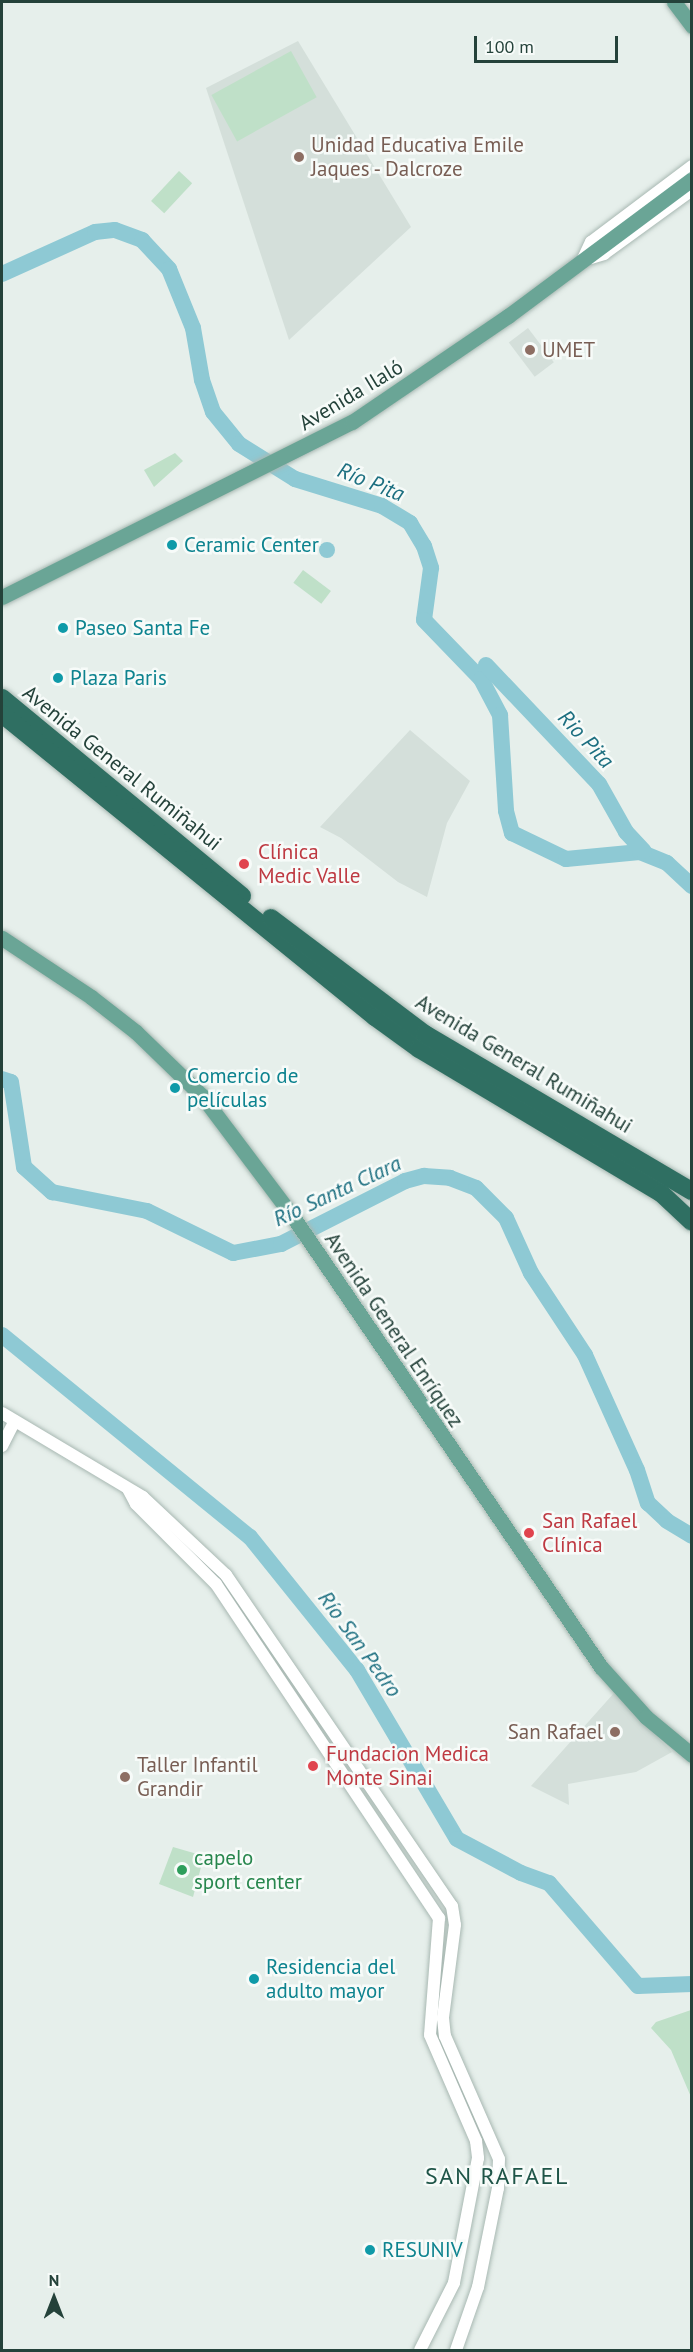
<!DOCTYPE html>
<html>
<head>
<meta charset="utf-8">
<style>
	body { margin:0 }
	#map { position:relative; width:693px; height:2352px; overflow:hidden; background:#e6efeb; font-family:"PT Sans",sans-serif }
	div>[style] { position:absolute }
	.built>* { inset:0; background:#d4dfda; transform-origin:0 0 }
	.green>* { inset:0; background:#bfe0c8; transform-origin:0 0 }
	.water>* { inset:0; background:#8ec9d4 }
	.round { border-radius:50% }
	.river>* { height:16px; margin:-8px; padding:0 8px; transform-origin:8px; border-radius:8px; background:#8ec9d4 }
	.roads { filter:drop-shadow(0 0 2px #a8b8b2) drop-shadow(0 0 2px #a8b8b2) }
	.minor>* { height:12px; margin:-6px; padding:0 6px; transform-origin:6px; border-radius:6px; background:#fff }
	.major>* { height:15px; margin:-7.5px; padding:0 7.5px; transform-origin:7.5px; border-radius:7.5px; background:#6aa596 }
	.highway>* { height:18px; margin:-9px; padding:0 9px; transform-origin:9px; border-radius:9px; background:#2f6f62 }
	.dots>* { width:16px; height:16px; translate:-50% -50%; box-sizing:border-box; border:3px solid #f7fbf9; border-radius:50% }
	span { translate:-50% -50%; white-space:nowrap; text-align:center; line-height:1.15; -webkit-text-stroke:5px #f7fbf9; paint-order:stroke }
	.education-label { font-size:21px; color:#785e54 }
	.left { translate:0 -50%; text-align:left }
	.right { translate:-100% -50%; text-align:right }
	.street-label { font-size:21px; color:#24423a }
	.culture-label { font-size:21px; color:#0d838f }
	.health-label { font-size:21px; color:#be3a42 }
	.leisure-label { font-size:21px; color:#27864d }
	.water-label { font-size:22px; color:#1c6f80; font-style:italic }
	.quarter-label { font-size:24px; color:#1f5548; letter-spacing:1.5px }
	.frame { position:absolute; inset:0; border:3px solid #24423a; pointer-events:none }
	.north { position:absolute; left:24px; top:2268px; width:60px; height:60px; -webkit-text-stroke:4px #f7fbf9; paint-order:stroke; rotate:0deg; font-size:16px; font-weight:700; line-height:24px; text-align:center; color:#24423a }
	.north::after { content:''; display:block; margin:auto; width:21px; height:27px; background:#24423a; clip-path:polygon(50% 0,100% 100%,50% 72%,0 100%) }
	.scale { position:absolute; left:474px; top:36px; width:144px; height:27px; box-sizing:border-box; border:3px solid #24423a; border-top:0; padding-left:8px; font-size:18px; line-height:21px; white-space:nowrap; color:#24423a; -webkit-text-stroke:4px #f7fbf9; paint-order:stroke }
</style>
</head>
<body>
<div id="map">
	<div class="built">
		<div style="clip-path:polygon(298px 41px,411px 227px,289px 340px,206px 88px)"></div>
		<div style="left:528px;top:328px;width:43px;height:24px;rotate:53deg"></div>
		<div style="clip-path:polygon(410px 730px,470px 781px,447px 823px,427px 897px,398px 882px,341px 838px,320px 827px)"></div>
		<div style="clip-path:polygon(614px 1693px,672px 1752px,636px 1772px,568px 1784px,569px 1805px,531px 1786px)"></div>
	</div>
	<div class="green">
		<div style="left:291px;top:51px;width:53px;height:91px;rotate:61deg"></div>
		<div style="left:179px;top:171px;width:18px;height:41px;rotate:43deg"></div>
		<div style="clip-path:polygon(175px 453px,183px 461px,154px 487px,144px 470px)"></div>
		<div style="left:303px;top:570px;width:35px;height:16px;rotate:37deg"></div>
		<div style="clip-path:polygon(173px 1847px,204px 1856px,193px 1897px,159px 1884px)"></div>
		<div style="clip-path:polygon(691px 2010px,692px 2010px,691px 2097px,671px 2050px,651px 2028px,656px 2022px)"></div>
	</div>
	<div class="water">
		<div class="round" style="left:319px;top:542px;width:16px;height:16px"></div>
	</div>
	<div class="river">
		<div style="left:2px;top:274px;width:102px;rotate:-24.3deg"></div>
		<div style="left:95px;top:232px;width:20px;rotate:-6deg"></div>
		<div style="left:115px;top:230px;width:29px;rotate:20deg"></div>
		<div style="left:142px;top:240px;width:40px;rotate:47deg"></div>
		<div style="left:169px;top:269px;width:64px;rotate:67.9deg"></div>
		<div style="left:193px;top:328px;width:53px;rotate:80.2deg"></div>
		<div style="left:202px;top:380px;width:34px;rotate:71deg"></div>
		<div style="left:213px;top:412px;width:41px;rotate:50.9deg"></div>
		<div style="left:239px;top:444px;width:66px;rotate:32deg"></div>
		<div style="left:295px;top:479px;width:91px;rotate:17.2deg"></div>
		<div style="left:382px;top:506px;width:33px;rotate:31deg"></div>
		<div style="left:410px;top:523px;width:27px;rotate:59deg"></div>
		<div style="left:424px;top:546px;width:23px;rotate:72deg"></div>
		<div style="left:431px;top:568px;width:52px;rotate:97.7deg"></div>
		<div style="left:424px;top:620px;width:82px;rotate:46deg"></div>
		<div style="left:481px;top:679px;width:41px;rotate:62.2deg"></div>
		<div style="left:500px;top:715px;width:96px;rotate:86.4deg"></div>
		<div style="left:506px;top:811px;width:23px;rotate:75deg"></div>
		<div style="left:512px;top:833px;width:60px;rotate:25.7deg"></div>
		<div style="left:566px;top:859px;width:74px;rotate:-5.4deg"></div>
		<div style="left:640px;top:852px;width:29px;rotate:22deg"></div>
		<div style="left:667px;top:863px;width:34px;rotate:43deg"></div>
		<div style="left:486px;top:665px;width:164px;rotate:46.5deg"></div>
		<div style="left:599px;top:784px;width:55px;rotate:60.6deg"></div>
		<div style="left:626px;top:832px;width:26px;rotate:47deg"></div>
		<div style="left:2px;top:1079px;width:9px;rotate:18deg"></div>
		<div style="left:11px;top:1082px;width:86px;rotate:81.3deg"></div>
		<div style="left:24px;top:1167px;width:38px;rotate:42deg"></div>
		<div style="left:52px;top:1192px;width:97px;rotate:11.3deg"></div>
		<div style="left:147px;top:1211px;width:96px;rotate:26deg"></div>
		<div style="left:233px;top:1253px;width:49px;rotate:-10.6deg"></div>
		<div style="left:281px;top:1244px;width:139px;rotate:-26.9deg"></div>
		<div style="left:405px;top:1181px;width:20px;rotate:-15deg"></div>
		<div style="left:424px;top:1176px;width:26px;rotate:4deg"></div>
		<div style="left:450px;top:1178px;width:28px;rotate:21deg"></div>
		<div style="left:476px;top:1188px;width:42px;rotate:45deg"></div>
		<div style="left:506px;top:1218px;width:60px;rotate:65.6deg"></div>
		<div style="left:531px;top:1273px;width:98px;rotate:56.6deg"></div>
		<div style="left:585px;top:1355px;width:126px;rotate:65.7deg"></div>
		<div style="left:637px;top:1470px;width:35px;rotate:72deg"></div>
		<div style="left:648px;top:1503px;width:26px;rotate:43deg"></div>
		<div style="left:667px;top:1521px;width:29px;rotate:31deg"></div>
		<div style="left:2px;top:1335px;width:320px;rotate:39.2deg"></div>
		<div style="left:250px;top:1537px;width:171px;rotate:51.2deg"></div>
		<div style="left:357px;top:1670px;width:196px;rotate:59.4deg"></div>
		<div style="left:457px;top:1839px;width:72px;rotate:28deg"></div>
		<div style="left:521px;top:1873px;width:30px;rotate:20deg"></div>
		<div style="left:549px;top:1883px;width:136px;rotate:49.2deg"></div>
		<div style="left:638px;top:1986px;width:54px;rotate:-2.1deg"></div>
	</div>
	<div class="roads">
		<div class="minor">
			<div style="left:591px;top:258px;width:14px;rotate:-17deg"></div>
			<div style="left:604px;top:254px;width:109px;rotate:-36deg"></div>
			<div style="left:582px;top:261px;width:21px;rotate:-65deg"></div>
			<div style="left:591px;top:242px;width:126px;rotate:-37deg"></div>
			<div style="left:2px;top:1413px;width:164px;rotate:30.8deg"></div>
			<div style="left:143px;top:1497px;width:114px;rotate:43.2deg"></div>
			<div style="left:226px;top:1575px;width:401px;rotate:55.7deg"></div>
			<div style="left:452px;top:1906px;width:19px;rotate:81deg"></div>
			<div style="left:455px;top:1925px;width:94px;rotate:97.4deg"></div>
			<div style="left:443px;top:2018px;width:18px;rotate:84deg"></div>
			<div style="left:445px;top:2036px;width:134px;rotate:66.3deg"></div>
			<div style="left:499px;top:2159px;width:29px;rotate:92deg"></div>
			<div style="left:498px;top:2188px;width:101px;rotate:101.4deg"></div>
			<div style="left:478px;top:2287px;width:67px;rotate:109.2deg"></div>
			<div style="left:2px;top:1446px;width:28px;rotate:-63deg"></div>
			<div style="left:128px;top:1489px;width:17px;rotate:62deg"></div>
			<div style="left:136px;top:1504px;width:113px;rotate:45deg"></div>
			<div style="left:216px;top:1584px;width:402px;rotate:56.3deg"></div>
			<div style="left:439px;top:1918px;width:117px;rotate:94.4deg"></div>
			<div style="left:430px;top:2035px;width:116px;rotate:66.5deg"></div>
			<div style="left:476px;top:2141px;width:17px;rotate:83deg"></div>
			<div style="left:478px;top:2158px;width:127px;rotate:100.9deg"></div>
			<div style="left:454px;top:2283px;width:75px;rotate:116.9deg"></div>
		</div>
		<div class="major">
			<div style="left:674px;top:2px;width:30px;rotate:53deg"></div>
			<div style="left:2px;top:597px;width:391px;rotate:-26.6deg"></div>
			<div style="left:352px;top:422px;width:189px;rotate:-34.2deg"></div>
			<div style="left:508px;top:316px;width:229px;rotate:-36.7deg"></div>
			<div style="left:2px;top:938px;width:107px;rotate:33.5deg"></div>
			<div style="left:91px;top:997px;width:57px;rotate:37.9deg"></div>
			<div style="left:136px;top:1032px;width:92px;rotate:44.1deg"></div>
			<div style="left:202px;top:1096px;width:148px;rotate:53deg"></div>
			<div style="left:291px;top:1214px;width:549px;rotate:55.62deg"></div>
			<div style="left:601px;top:1667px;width:67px;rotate:48deg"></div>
			<div style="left:646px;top:1717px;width:60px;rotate:39.6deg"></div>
		</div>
		<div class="highway">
			<div style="left:2px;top:698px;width:311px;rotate:39.5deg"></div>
			<div style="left:2px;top:714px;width:481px;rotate:39.1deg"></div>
			<div style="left:375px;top:1017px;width:54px;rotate:36deg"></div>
			<div style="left:419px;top:1049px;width:282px;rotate:30.8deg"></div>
			<div style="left:661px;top:1193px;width:42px;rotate:43.1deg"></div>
			<div style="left:271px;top:918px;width:193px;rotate:37deg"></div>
			<div style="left:425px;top:1034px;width:310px;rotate:30.5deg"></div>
		</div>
	</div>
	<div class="dots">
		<div style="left:299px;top:157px;background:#8d6e63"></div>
		<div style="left:530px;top:350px;background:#8d6e63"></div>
		<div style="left:172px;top:545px;background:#0f9aa8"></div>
		<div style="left:63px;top:628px;background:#0f9aa8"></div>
		<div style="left:58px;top:678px;background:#0f9aa8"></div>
		<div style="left:244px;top:864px;background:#e0444e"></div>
		<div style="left:175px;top:1088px;background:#0f9aa8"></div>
		<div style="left:529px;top:1533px;background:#e0444e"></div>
		<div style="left:615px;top:1732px;background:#8d6e63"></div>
		<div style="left:313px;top:1766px;background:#e0444e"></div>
		<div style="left:125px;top:1777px;background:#8d6e63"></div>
		<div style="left:182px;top:1870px;background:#2e9e5b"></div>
		<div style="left:254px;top:1979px;background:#0f9aa8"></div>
		<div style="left:370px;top:2250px;background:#0f9aa8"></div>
	</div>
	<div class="education-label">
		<span class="left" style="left:311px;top:157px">Unidad Educativa Emile<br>Jaques - Dalcroze</span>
		<span class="left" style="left:542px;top:350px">UMET</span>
		<span class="right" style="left:603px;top:1732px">San Rafael</span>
		<span class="left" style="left:137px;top:1777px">Taller Infantil<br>Grandir</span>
	</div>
	<div class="street-label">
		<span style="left:351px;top:395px;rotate:-31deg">Avenida Ilaló</span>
		<span style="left:122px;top:768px;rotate:39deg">Avenida General Rumiñahui</span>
		<span style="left:524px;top:1064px;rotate:31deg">Avenida General Rumiñahui</span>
		<span style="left:394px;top:1330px;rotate:56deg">Avenida General Enríquez</span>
	</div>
	<div class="culture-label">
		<span class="left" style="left:184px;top:545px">Ceramic Center</span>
		<span class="left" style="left:75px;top:628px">Paseo Santa Fe</span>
		<span class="left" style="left:70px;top:678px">Plaza Paris</span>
		<span class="left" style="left:187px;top:1088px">Comercio de<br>películas</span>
		<span class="left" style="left:266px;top:1979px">Residencia del<br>adulto mayor</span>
		<span class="left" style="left:382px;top:2250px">RESUNIV</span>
	</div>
	<div class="health-label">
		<span class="left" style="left:258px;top:864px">Clínica<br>Medic Valle</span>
		<span class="left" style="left:542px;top:1533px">San Rafael<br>Clínica</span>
		<span class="left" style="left:326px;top:1766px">Fundacion Medica<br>Monte Sinai</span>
	</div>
	<div class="leisure-label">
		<span class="left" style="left:194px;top:1870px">capelo<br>sport center</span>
	</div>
	<div class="water-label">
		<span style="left:371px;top:482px;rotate:22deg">Río Pita</span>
		<span style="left:586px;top:739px;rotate:47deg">Rio Pita</span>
		<span style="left:337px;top:1191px;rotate:-25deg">Río Santa Clara</span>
		<span style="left:360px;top:1644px;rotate:54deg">Río San Pedro</span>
	</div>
	<div class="quarter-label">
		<span style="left:497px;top:2176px">SAN RAFAEL</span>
	</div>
	<div class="frame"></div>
	<div class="north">N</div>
	<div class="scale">100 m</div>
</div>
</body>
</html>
